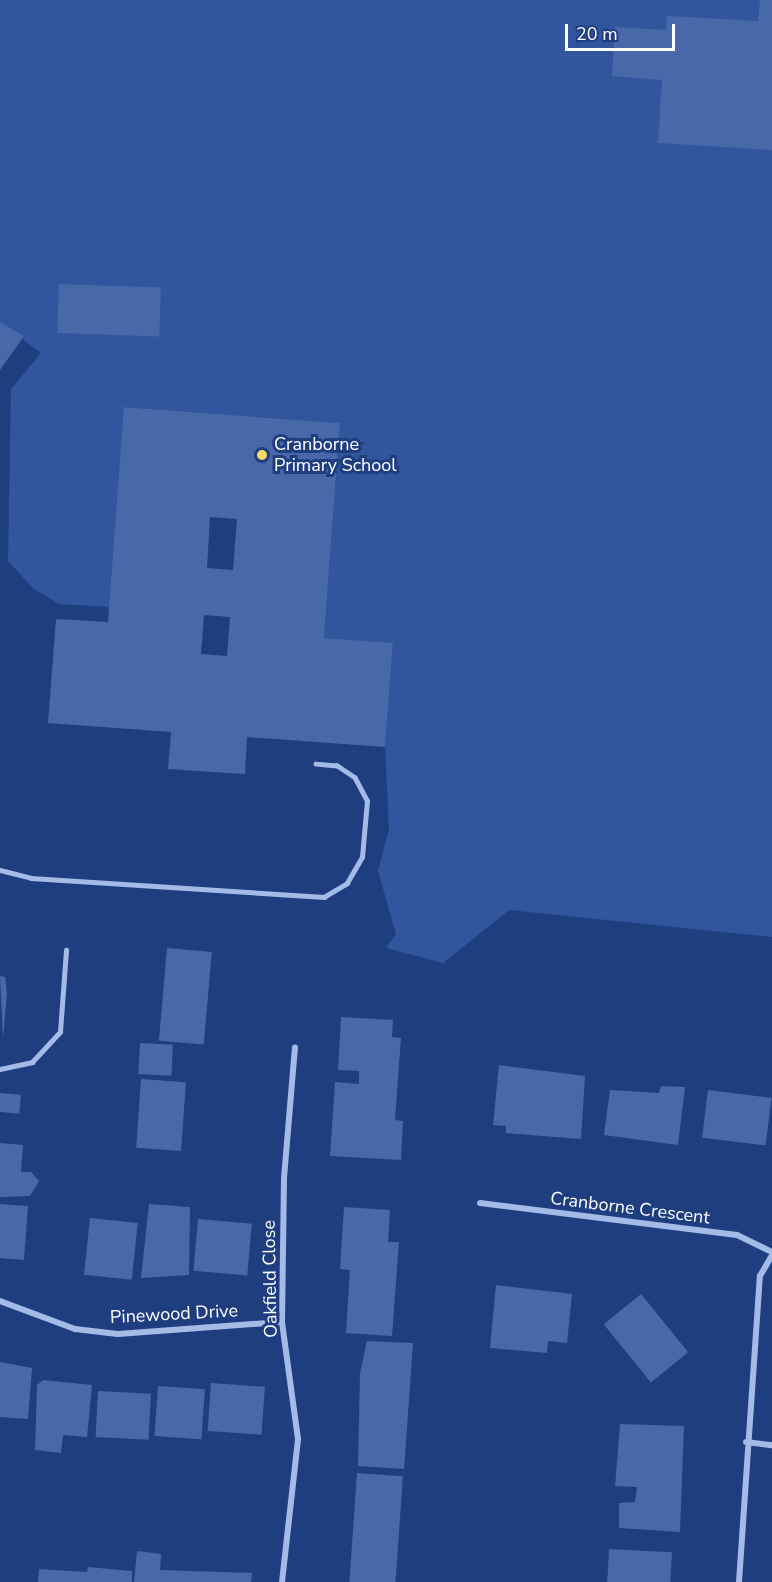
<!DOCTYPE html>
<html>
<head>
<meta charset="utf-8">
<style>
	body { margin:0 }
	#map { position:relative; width:772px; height:1582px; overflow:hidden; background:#1f3e7f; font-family:"Nunito Sans",sans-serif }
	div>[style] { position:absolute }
	.green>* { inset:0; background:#32569d }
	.building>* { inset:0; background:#4868a9; transform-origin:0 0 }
	.lane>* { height:4.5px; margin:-2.25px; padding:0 2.25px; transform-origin:2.25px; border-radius:2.25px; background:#a4bbe8 }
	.street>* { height:6px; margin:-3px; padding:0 3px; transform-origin:3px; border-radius:3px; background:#a4bbe8 }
	.dots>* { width:16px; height:16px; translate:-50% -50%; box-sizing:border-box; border:3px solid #1f3e7f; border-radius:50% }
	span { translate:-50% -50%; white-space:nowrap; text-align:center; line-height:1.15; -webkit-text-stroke:6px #1f3e7f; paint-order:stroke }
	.poi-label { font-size:18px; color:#fff }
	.left { translate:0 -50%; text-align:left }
	.street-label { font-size:18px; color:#fff }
	.scale { position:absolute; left:565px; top:24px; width:110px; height:27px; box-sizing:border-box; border:3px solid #fff; border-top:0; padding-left:8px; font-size:18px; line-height:21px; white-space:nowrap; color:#fff; -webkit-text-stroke:4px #1f3e7f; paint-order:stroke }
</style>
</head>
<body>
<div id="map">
	<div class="green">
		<div style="clip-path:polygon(0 0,772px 0,772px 937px,509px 910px,443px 963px,386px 948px,396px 934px,378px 871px,389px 829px,385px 747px,393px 644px,324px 638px,340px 423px,125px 407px,110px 607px,59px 604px,34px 589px,8px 561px,11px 389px,41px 353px,0 322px)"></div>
	</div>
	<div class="building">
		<div style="clip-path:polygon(760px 0,772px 0,772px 150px,658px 143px,662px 80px,612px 76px,615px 27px,666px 30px,667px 16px,758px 21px)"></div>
		<div style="left:59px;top:284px;width:102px;height:49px;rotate:2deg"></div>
		<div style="clip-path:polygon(0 322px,24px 336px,0 370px)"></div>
		<div style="clip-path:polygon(evenodd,124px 407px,340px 423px,324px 638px,393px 643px,385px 747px,247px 737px,245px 774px,168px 769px,171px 732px,48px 723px,56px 619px,108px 622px,124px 407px,210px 517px,237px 519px,233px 570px,207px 568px,210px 517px,124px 407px,204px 615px,230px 617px,227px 656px,201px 654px,204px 615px)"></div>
		<div style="left:167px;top:948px;width:45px;height:93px;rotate:5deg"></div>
		<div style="clip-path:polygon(0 976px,5px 977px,7px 994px,3px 1038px)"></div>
		<div style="clip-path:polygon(341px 1017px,393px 1020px,392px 1037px,401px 1038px,395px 1120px,403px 1121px,401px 1160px,330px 1156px,335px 1082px,359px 1084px,359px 1071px,338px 1070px)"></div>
		<div style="left:140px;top:1043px;width:33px;height:31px;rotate:3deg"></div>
		<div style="clip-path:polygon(499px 1065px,585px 1076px,581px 1139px,506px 1133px,506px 1126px,493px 1125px)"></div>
		<div style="left:141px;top:1079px;width:45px;height:69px;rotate:4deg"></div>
		<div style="clip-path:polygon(661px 1086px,685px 1087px,678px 1145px,604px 1135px,610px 1090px,659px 1093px)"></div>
		<div style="left:708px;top:1090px;width:64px;height:48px;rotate:7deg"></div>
		<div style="left:0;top:1093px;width:21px;height:19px;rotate:5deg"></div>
		<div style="clip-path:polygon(0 1143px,23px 1145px,21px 1172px,31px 1172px,39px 1181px,30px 1196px,0 1197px)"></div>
		<div style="clip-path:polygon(0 1204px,28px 1206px,24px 1260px,0 1258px)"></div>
		<div style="clip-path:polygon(149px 1204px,190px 1207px,189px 1275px,141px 1278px)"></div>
		<div style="clip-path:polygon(344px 1207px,390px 1210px,388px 1242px,399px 1242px,392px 1336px,346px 1333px,350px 1270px,340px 1269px)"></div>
		<div style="left:90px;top:1218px;width:48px;height:57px;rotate:6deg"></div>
		<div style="left:198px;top:1219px;width:54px;height:52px;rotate:5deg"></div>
		<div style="clip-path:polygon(496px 1285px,572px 1294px,567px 1343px,548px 1341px,547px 1353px,490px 1348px)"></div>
		<div style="left:641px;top:1294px;width:75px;height:48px;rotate:51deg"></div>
		<div style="clip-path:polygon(367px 1341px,413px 1343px,404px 1469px,358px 1466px,360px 1373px)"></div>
		<div style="clip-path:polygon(0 1362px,32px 1368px,28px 1419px,0 1417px)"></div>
		<div style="clip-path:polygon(43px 1380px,92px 1385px,87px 1437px,63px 1435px,61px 1453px,35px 1450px,37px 1385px)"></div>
		<div style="left:211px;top:1383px;width:54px;height:48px;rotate:4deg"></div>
		<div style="left:158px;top:1386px;width:47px;height:50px;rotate:4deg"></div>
		<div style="left:98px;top:1391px;width:53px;height:46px;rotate:3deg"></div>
		<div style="clip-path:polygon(620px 1424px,684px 1426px,680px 1532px,619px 1528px,619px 1503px,635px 1502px,637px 1487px,615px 1486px)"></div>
		<div style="left:357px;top:1473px;width:46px;height:110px;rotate:4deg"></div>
		<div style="left:609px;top:1549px;width:63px;height:33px;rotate:3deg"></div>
		<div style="clip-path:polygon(137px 1551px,161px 1554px,160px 1570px,252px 1573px,251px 1582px,134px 1582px)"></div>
		<div style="clip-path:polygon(88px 1567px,132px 1571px,132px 1582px,38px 1582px,39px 1569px,87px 1572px)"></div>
	</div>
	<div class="lane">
		<div style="left:0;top:870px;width:32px;rotate:14deg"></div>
		<div style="left:31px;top:878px;width:294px;rotate:3.7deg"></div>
		<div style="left:324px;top:897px;width:27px;rotate:-31deg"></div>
		<div style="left:347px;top:883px;width:30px;rotate:-60deg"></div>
		<div style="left:362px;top:857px;width:56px;rotate:-84.9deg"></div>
		<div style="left:367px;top:801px;width:26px;rotate:-118deg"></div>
		<div style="left:355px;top:778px;width:22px;rotate:-146deg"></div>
		<div style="left:337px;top:766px;width:21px;rotate:-175deg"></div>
		<div style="left:0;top:1069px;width:33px;rotate:-12deg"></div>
		<div style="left:32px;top:1062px;width:41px;rotate:-47deg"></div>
		<div style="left:60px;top:1032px;width:82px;rotate:-85.8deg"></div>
	</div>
	<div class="street">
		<div style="left:480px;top:1203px;width:259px;rotate:7.1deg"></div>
		<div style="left:737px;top:1235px;width:39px;rotate:26deg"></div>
		<div style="left:0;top:1301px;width:80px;rotate:20.5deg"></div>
		<div style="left:75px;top:1329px;width:43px;rotate:6.6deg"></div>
		<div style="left:118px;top:1334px;width:164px;rotate:-4.2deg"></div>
		<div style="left:746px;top:1442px;width:26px;rotate:7deg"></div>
		<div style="left:282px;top:1582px;width:144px;rotate:-83.6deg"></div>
		<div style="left:298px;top:1439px;width:118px;rotate:-97.8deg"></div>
		<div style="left:282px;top:1322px;width:144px;rotate:-89.2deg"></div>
		<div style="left:284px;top:1178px;width:131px;rotate:-85.2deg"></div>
		<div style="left:739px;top:1582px;width:307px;rotate:-86.1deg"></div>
		<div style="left:760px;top:1276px;width:24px;rotate:-60deg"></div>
	</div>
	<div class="dots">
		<div style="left:262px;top:455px;background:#f6dc64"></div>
	</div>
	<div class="poi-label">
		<span class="left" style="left:274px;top:455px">Cranborne<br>Primary School</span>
	</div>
	<div class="street-label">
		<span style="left:630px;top:1208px;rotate:7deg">Cranborne Crescent</span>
		<span style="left:270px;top:1279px;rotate:-91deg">Oakfield Close</span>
		<span style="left:174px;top:1314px;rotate:-3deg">Pinewood Drive</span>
	</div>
	<div class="scale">20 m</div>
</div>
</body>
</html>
